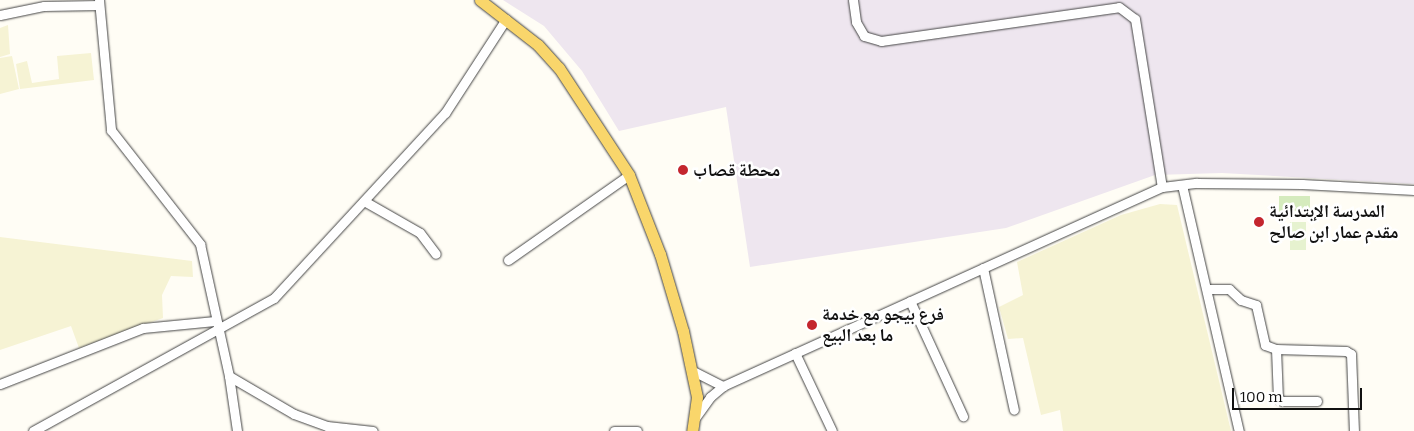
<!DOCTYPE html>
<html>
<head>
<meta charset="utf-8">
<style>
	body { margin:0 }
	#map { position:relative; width:1414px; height:431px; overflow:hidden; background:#fffdf5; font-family:Bitter,"Noto Naskh Arabic",serif }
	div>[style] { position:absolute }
	.industrial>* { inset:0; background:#eee6ef }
	.farmland>* { inset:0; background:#f6f3d4 }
	.green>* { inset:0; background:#d5ebbd; transform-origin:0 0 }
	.pitch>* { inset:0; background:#e6f2cf; transform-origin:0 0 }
	.roads { filter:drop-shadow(0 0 1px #444) drop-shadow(0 0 1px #444) }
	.minor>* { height:9px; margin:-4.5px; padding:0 4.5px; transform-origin:4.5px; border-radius:4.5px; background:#fff }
	.major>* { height:11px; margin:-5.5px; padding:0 5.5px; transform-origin:5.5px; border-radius:5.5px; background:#f9d66b }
	.dots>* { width:14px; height:14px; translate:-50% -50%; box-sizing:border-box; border:2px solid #fff; border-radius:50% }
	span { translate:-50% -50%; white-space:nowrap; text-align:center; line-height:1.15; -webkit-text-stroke:5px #fff; paint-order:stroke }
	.poi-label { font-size:18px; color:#111; font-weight:700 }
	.left { translate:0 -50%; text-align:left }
	.scale { position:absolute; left:1232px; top:388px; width:130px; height:22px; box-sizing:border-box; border:2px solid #111; border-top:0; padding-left:6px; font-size:15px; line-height:18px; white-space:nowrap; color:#111; -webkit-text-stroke:4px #fff; paint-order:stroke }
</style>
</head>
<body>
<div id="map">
	<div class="industrial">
		<div style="clip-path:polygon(503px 0,1414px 0,1414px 184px,1222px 173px,1155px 175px,1006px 228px,750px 267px,726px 107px,619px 131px,582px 71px,544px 26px)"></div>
	</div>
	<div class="farmland">
		<div style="clip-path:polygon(8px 25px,10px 54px,0 57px,0 28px)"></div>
		<div style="clip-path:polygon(91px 53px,94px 80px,20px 89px,16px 64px,27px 61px,32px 83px,59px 79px,57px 56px)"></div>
		<div style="clip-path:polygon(12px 56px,19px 89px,0 94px,0 58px)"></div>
		<div style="clip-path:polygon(1160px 204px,1177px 205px,1231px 431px,1063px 431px,1060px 410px,1041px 415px,1023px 338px,1008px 339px,999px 307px,1023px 295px,1017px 262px,1121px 215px)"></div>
		<div style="clip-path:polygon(0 237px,192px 261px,193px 277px,171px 276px,162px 295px,163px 318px,79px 348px,71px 326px,0 350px)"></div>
	</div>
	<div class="green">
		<div style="left:1310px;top:196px;width:23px;height:31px;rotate:90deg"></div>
	</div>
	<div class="pitch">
		<div style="left:1290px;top:222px;width:16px;height:28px"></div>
	</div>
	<div class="roads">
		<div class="minor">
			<div style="left:99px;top:0;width:131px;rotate:84.7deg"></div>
			<div style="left:111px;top:130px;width:145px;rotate:52deg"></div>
			<div style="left:200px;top:244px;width:135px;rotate:77.6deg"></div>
			<div style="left:229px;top:376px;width:75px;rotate:30.3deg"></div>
			<div style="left:294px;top:414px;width:35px;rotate:20deg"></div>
			<div style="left:327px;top:426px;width:46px;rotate:6.2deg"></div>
			<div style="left:853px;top:0;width:22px;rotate:82deg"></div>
			<div style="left:856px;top:22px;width:16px;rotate:60deg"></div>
			<div style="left:864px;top:36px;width:18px;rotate:16deg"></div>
			<div style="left:881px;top:41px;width:240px;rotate:-8.1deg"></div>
			<div style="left:1119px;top:7px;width:20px;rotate:37deg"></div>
			<div style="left:1135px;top:19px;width:170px;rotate:80.9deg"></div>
			<div style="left:0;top:15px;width:45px;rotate:-11.6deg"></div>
			<div style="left:44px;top:6px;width:55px;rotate:-1deg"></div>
			<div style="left:1182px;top:185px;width:253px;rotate:77deg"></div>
			<div style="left:364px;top:201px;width:64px;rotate:29.7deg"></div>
			<div style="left:420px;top:233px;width:26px;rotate:53deg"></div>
			<div style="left:508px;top:260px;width:148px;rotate:-35.1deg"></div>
			<div style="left:983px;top:268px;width:145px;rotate:77.7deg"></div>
			<div style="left:1207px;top:289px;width:22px"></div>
			<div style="left:1229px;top:289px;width:16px;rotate:43deg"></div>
			<div style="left:1241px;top:300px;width:16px;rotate:18deg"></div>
			<div style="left:1256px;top:305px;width:41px;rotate:77.3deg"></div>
			<div style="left:1265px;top:345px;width:12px;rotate:20deg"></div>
			<div style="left:1276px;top:349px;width:70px;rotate:1.6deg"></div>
			<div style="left:1346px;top:351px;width:6px;rotate:31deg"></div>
			<div style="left:1351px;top:354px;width:77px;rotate:87.8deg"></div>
			<div style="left:910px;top:301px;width:127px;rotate:65.3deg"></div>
			<div style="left:1276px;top:349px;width:49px;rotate:87.7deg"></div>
			<div style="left:1278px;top:398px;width:5px;rotate:37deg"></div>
			<div style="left:1282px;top:401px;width:35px"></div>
			<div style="left:795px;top:353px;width:86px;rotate:64.6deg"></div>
			<div style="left:691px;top:370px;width:36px;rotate:27deg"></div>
			<div style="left:229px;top:376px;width:56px;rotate:81.7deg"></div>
			<div style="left:0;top:384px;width:154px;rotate:-21.4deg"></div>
			<div style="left:143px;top:328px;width:72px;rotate:-5.6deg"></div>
			<div style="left:695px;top:418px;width:26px;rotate:-54deg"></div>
			<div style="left:710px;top:397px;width:17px;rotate:-40deg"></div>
			<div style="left:723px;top:386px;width:482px;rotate:-24.4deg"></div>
			<div style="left:1162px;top:187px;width:35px;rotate:-7deg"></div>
			<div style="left:1197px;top:183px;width:105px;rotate:0.5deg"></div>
			<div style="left:1302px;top:184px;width:112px;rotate:3.1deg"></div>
			<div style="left:33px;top:431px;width:275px;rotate:-28.9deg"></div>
			<div style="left:274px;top:298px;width:252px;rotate:-47.3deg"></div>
			<div style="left:445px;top:113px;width:112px;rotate:-57deg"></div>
			<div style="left:614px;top:431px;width:23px"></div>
		</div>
		<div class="major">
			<div style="left:480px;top:0;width:73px;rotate:37.8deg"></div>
			<div style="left:538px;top:45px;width:31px;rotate:48deg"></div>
			<div style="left:559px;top:68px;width:128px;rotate:56.8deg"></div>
			<div style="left:629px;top:175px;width:85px;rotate:68.6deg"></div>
			<div style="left:660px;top:254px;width:80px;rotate:73.4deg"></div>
			<div style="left:683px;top:331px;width:67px;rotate:78deg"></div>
			<div style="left:697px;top:397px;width:34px;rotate:98deg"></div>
		</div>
	</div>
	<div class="dots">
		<div style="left:683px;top:170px;background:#c4262e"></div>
		<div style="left:1259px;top:222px;background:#c4262e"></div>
		<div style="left:812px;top:325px;background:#c4262e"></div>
	</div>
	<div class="poi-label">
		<span class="left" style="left:693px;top:170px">محطة قصاب</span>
		<span class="left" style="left:1269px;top:222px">المدرسة الإبتدائية<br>مقدم عمار ابن صالح</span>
		<span class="left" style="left:822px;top:325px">فرع بيجو مع خدمة<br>ما بعد البيع</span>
	</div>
	<div class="scale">100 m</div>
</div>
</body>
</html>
